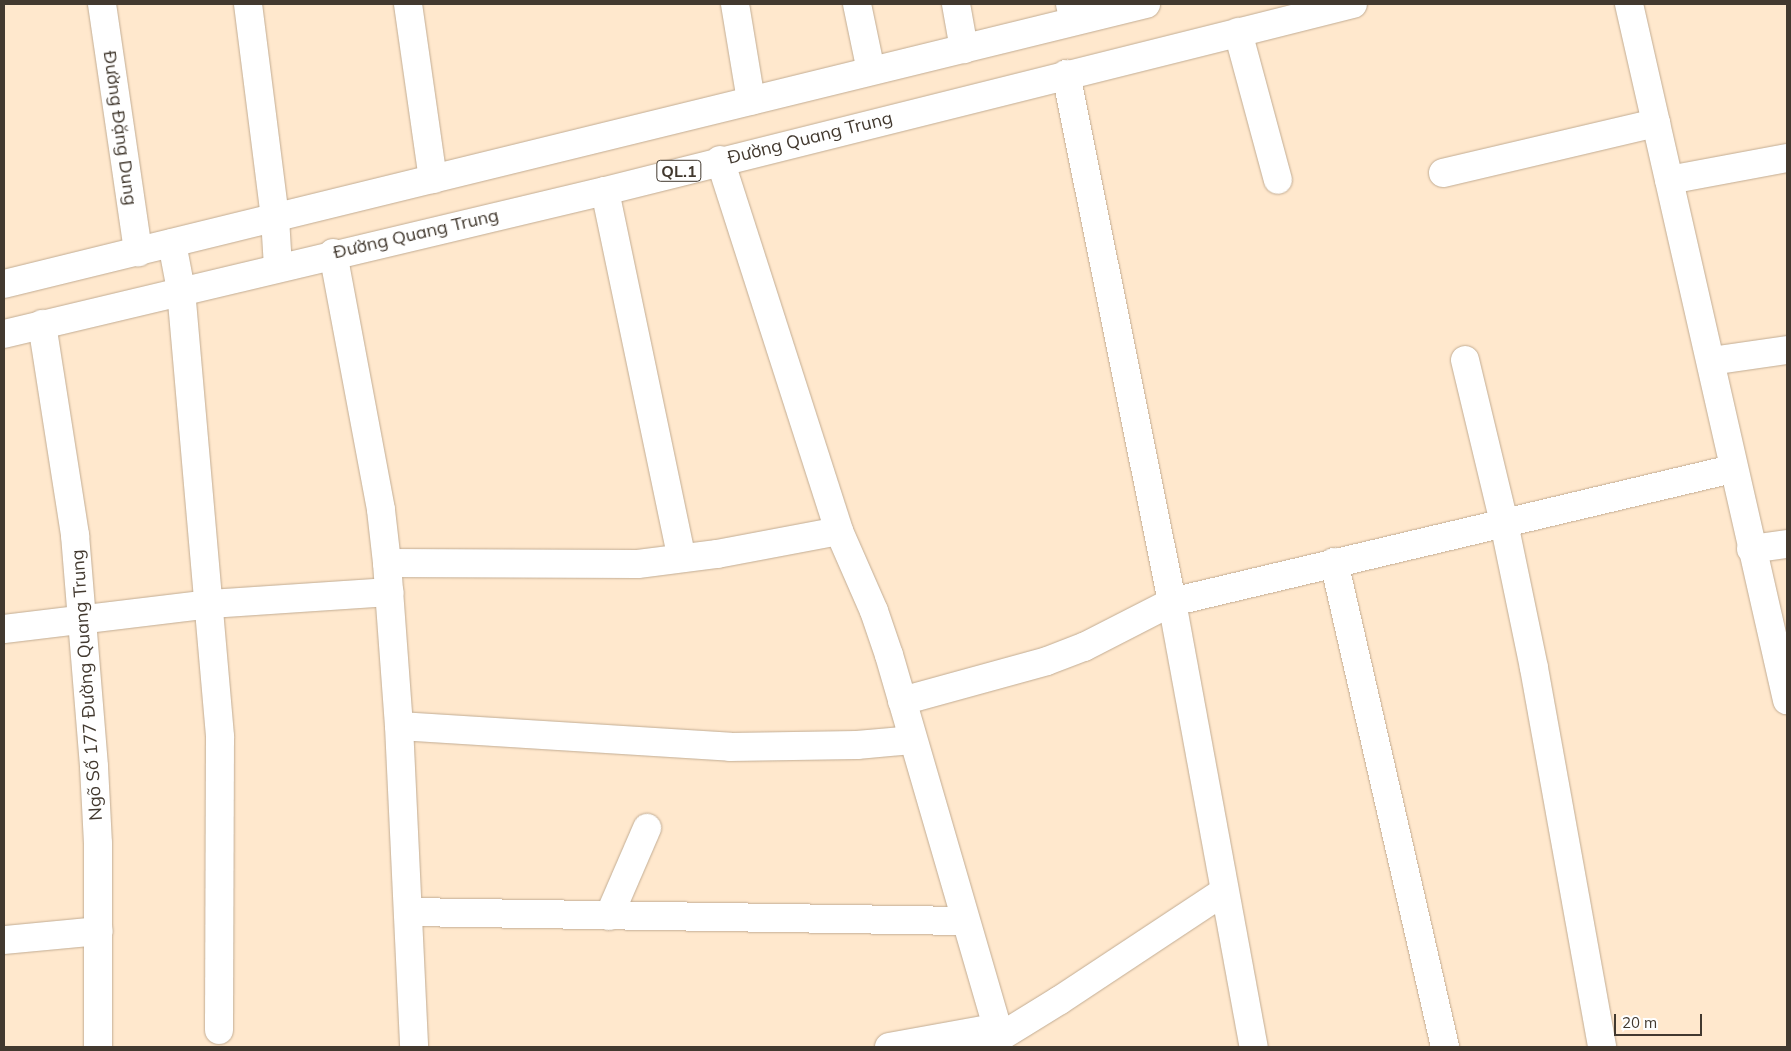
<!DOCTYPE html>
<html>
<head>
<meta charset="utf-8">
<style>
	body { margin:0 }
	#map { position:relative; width:1791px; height:1051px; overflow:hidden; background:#ffe8cd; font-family:Mulish,sans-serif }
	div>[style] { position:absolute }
	.roads { filter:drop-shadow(0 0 1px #c2ac93) drop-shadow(0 0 1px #c2ac93) }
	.minor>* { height:28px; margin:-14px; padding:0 14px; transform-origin:14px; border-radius:14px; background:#fff }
	.highway>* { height:28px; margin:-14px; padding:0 14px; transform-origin:14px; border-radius:14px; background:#fff }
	span { translate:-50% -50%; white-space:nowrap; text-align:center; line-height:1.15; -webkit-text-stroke:4px #fff; paint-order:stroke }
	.shield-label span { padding:1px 4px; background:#fff; border:1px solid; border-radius:4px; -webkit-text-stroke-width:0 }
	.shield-label { font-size:16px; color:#42392f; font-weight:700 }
	.street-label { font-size:18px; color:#42392f }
	.frame { position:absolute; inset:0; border:5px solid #42392f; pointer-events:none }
	.scale { position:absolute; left:1614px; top:1014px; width:88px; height:22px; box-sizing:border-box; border:2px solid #42392f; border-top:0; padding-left:6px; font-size:15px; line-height:18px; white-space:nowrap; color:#42392f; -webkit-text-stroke:4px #fff; paint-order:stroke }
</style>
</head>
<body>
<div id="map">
	<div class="roads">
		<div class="minor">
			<div style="left:102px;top:4px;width:251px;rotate:81.7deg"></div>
			<div style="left:248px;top:4px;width:216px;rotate:82.8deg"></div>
			<div style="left:408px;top:4px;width:177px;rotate:81.9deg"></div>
			<div style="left:735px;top:4px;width:98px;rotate:80.6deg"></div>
			<div style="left:857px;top:4px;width:68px;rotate:78.2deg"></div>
			<div style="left:956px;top:4px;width:46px;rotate:79.9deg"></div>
			<div style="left:1070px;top:4px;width:17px;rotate:77deg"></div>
			<div style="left:1629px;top:4px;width:714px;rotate:77.21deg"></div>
			<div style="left:1238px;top:32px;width:153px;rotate:74.9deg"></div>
			<div style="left:1066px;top:74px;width:539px;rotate:78.65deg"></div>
			<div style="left:1172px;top:602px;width:452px;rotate:79.6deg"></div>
			<div style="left:720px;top:160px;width:390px;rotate:72.2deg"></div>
			<div style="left:839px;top:531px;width:87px;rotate:66.4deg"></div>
			<div style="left:874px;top:611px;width:46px;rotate:71.2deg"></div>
			<div style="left:889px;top:655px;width:398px;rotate:73.8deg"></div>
			<div style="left:1443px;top:173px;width:219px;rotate:-13.2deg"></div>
			<div style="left:1669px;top:180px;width:120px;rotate:-10.6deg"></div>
			<div style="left:605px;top:191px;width:375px;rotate:78.2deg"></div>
			<div style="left:333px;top:253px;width:261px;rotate:79.4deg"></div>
			<div style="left:381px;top:510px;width:53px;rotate:83.5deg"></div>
			<div style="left:387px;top:563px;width:163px;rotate:85.8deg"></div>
			<div style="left:399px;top:726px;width:321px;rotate:87.3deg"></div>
			<div style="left:181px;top:290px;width:449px;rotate:85deg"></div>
			<div style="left:220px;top:737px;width:293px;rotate:90.2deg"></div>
			<div style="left:42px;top:324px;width:214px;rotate:81.1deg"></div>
			<div style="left:75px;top:535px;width:233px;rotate:85.3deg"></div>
			<div style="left:94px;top:767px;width:77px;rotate:87deg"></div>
			<div style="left:98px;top:844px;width:203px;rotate:90deg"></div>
			<div style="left:1465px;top:360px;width:168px;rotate:76.5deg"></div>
			<div style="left:1504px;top:523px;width:148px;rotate:78.3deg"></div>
			<div style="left:1534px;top:668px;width:385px;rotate:79.8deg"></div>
			<div style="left:1711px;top:361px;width:77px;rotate:-8.2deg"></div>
			<div style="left:1751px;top:549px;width:36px;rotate:-8deg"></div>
			<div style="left:1334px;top:562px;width:498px;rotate:77.1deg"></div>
			<div style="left:387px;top:563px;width:251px;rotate:0.2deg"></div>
			<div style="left:638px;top:564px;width:80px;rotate:-7.2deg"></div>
			<div style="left:717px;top:554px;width:124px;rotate:-10.7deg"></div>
			<div style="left:4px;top:629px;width:208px;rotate:-6.9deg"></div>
			<div style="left:210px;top:604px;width:180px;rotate:-3.8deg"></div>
			<div style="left:902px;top:701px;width:150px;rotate:-15.4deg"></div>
			<div style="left:1047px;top:661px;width:40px;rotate:-21deg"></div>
			<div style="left:1084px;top:647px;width:99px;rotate:-27.1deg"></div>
			<div style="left:1172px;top:602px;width:576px;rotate:-13.36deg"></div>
			<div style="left:399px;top:726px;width:332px;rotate:3.6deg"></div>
			<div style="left:730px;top:747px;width:127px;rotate:-0.9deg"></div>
			<div style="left:857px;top:745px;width:55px;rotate:-5.2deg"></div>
			<div style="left:409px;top:912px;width:556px;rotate:0.93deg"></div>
			<div style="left:609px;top:916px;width:96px;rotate:-66.6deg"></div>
			<div style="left:4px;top:940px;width:95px;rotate:-5.4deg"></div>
			<div style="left:889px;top:1047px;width:108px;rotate:-10.2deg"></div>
			<div style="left:974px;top:1047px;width:28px;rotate:-21deg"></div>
			<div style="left:1000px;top:1037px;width:70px;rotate:-31.7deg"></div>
			<div style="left:1060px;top:1000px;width:196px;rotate:-33.5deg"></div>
		</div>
		<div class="highway">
			<div style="left:275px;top:218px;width:49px;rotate:86.5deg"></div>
			<div style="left:172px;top:243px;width:48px;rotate:79.2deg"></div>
			<div style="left:4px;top:284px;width:1176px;rotate:-13.78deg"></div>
			<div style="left:4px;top:334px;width:618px;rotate:-13.38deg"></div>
			<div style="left:605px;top:191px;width:771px;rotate:-14.04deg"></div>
		</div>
	</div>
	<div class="shield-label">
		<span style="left:679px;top:171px">QL.1</span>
	</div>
	<div class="street-label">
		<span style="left:120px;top:128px;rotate:82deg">Đường Đặng Dung</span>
		<span style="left:810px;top:138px;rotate:-14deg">Đường Quang Trung</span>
		<span style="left:416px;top:234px;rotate:-13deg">Đường Quang Trung</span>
		<span style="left:87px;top:685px;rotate:-94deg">Ngõ Số 177 Đường Quang Trung</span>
	</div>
	<div class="frame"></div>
	<div class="scale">20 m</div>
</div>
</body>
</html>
